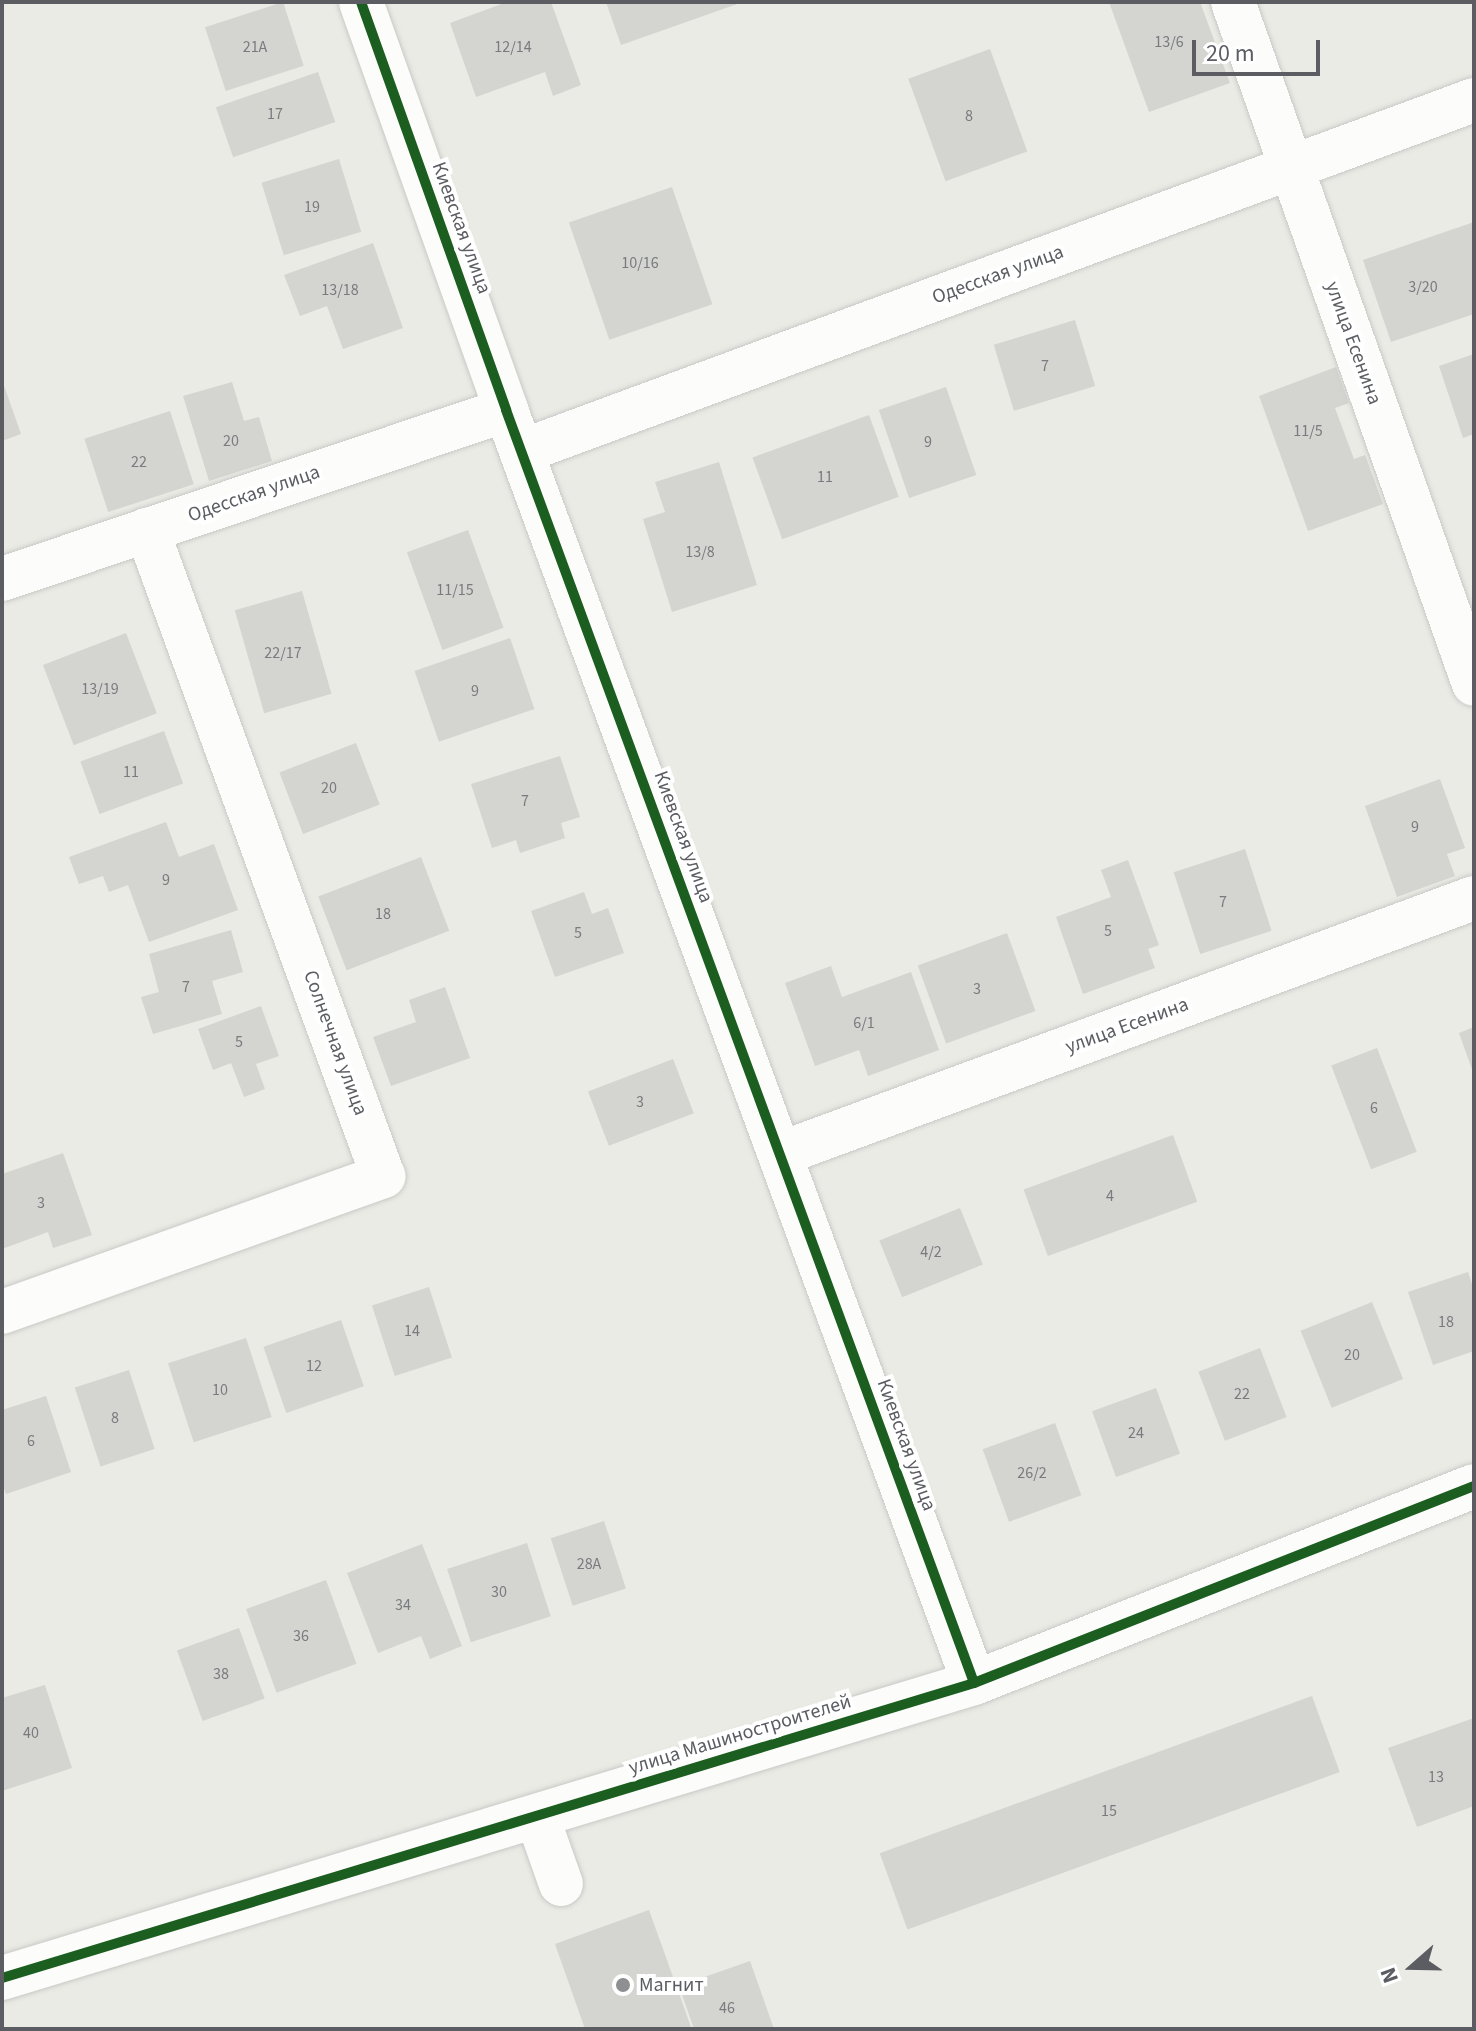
<!DOCTYPE html>
<html>
<head>
<meta charset="utf-8">
<style>
	body { margin:0 }
	#map { position:relative; width:1476px; height:2031px; overflow:hidden; background:#ebebe5; font-family:"Source Sans 3",sans-serif }
	div>[style] { position:absolute }
	.building>* { inset:0; background:#d4d4d0; transform-origin:0 0 }
	.roads { filter:drop-shadow(0 0 2px #c8c9c7) drop-shadow(0 0 2px #c8c9c7) }
	.minor>* { height:44px; margin:-22px; padding:0 22px; transform-origin:22px; border-radius:22px; background:#fcfcfb }
	.cycleway>* { height:10px; margin:-5px; padding:0 5px; transform-origin:5px; border-radius:5px; background:#1b5e20 }
	.dots>* { width:22px; height:22px; translate:-50% -50%; box-sizing:border-box; border:4px solid #fff; border-radius:50% }
	span { translate:-50% -50%; white-space:nowrap; text-align:center; line-height:1.15; -webkit-text-stroke:8px #fff; paint-order:stroke }
	.number-label { font-size:16px; color:#7a7b7f }
	.number-label span { -webkit-text-stroke-width:0 }
	.street-label { font-size:20px; color:#5b5d63 }
	.poi-label { font-size:20px; color:#5b5d63 }
	.left { translate:0 -50%; text-align:left }
	.frame { position:absolute; inset:0; border:4px solid #5b5d63; pointer-events:none }
	.north { position:absolute; left:1372px; top:1927px; width:80px; height:80px; -webkit-text-stroke:6px #fff; paint-order:stroke; rotate:250deg; font-size:22px; font-weight:700; line-height:32px; text-align:center; color:#5b5d63 }
	.north::after { content:''; display:block; margin:auto; width:28px; height:36px; background:#5b5d63; clip-path:polygon(50% 0,100% 100%,50% 72%,0 100%) }
	.scale { position:absolute; left:1192px; top:40px; width:128px; height:36px; box-sizing:border-box; border:4px solid #5b5d63; border-top:0; padding-left:10px; font-size:24px; line-height:28px; white-space:nowrap; color:#5b5d63; -webkit-text-stroke:6px #fff; paint-order:stroke }
</style>
</head>
<body>
<div id="map">
	<div class="building">
		<div style="left:283px;top:2px;width:67px;height:82px;rotate:72deg"></div>
		<div style="clip-path:polygon(507px 2px,551px 2px,581px 85px,553px 96px,545px 72px,476px 97px,450px 23px)"></div>
		<div style="clip-path:polygon(606px 2px,743px 2px,621px 45px)"></div>
		<div style="clip-path:polygon(1109px 2px,1200px 2px,1230px 83px,1149px 112px)"></div>
		<div style="left:990px;top:49px;width:109px;height:87px;rotate:70deg"></div>
		<div style="left:318px;top:72px;width:53px;height:108px;rotate:71deg"></div>
		<div style="left:339px;top:159px;width:76px;height:81px;rotate:73deg"></div>
		<div style="left:672px;top:187px;width:124px;height:109px;rotate:71deg"></div>
		<div style="clip-path:polygon(1474px 222px,1474px 314px,1391px 342px,1363px 260px)"></div>
		<div style="clip-path:polygon(373px 243px,403px 328px,343px 349px,327px 306px,300px 316px,284px 275px)"></div>
		<div style="left:1075px;top:320px;width:69px;height:85px;rotate:73deg"></div>
		<div style="clip-path:polygon(1474px 354px,1474px 434px,1463px 438px,1439px 366px)"></div>
		<div style="clip-path:polygon(1336px 367px,1349px 403px,1335px 408px,1354px 459px,1365px 455px,1383px 504px,1308px 531px,1259px 396px)"></div>
		<div style="clip-path:polygon(2px 380px,21px 434px,2px 441px)"></div>
		<div style="clip-path:polygon(232px 382px,244px 421px,259px 417px,272px 461px,209px 481px,183px 396px)"></div>
		<div style="left:946px;top:387px;width:93px;height:71px;rotate:71deg"></div>
		<div style="left:170px;top:411px;width:77px;height:90px;rotate:72deg"></div>
		<div style="left:869px;top:415px;width:87px;height:124px;rotate:70deg"></div>
		<div style="clip-path:polygon(719px 462px,757px 585px,672px 612px,643px 519px,665px 512px,655px 482px)"></div>
		<div style="left:468px;top:530px;width:104px;height:65px;rotate:70deg"></div>
		<div style="left:302px;top:591px;width:107px;height:70px;rotate:74deg"></div>
		<div style="left:126px;top:633px;width:86px;height:89px;rotate:69deg"></div>
		<div style="left:510px;top:638px;width:75px;height:101px;rotate:71deg"></div>
		<div style="left:164px;top:731px;width:56px;height:89px;rotate:70deg"></div>
		<div style="left:356px;top:743px;width:66px;height:82px;rotate:69deg"></div>
		<div style="clip-path:polygon(560px 756px,580px 817px,561px 823px,565px 838px,520px 853px,516px 840px,492px 848px,471px 784px)"></div>
		<div style="clip-path:polygon(1440px 779px,1465px 848px,1447px 854px,1455px 876px,1397px 897px,1365px 806px)"></div>
		<div style="clip-path:polygon(166px 822px,179px 857px,214px 844px,238px 910px,149px 942px,128px 885px,109px 892px,103px 876px,79px 884px,69px 857px)"></div>
		<div style="left:1245px;top:849px;width:86px;height:75px;rotate:72deg"></div>
		<div style="left:421px;top:857px;width:79px;height:110px;rotate:69deg"></div>
		<div style="clip-path:polygon(1128px 860px,1159px 945px,1148px 949px,1155px 968px,1083px 994px,1056px 917px,1111px 897px,1101px 870px)"></div>
		<div style="clip-path:polygon(584px 892px,592px 914px,608px 908px,624px 953px,555px 977px,531px 911px)"></div>
		<div style="clip-path:polygon(231px 930px,243px 972px,212px 981px,222px 1014px,153px 1034px,141px 997px,159px 992px,149px 954px)"></div>
		<div style="left:1007px;top:933px;width:83px;height:95px;rotate:70deg"></div>
		<div style="clip-path:polygon(831px 966px,842px 997px,911px 972px,939px 1050px,868px 1076px,859px 1050px,815px 1066px,785px 983px)"></div>
		<div style="clip-path:polygon(445px 987px,470px 1058px,391px 1086px,373px 1037px,416px 1022px,409px 1000px)"></div>
		<div style="clip-path:polygon(261px 1006px,279px 1056px,256px 1064px,265px 1089px,244px 1097px,231px 1063px,213px 1070px,198px 1029px)"></div>
		<div style="clip-path:polygon(1474px 1027px,1474px 1075px,1459px 1033px)"></div>
		<div style="left:1377px;top:1048px;width:111px;height:49px;rotate:69deg"></div>
		<div style="left:673px;top:1059px;width:58px;height:91px;rotate:69deg"></div>
		<div style="left:1173px;top:1135px;width:71px;height:159px;rotate:70deg"></div>
		<div style="clip-path:polygon(63px 1153px,92px 1235px,53px 1248px,48px 1232px,2px 1249px,2px 1174px)"></div>
		<div style="left:960px;top:1208px;width:61px;height:87px;rotate:68deg"></div>
		<div style="clip-path:polygon(1468px 1272px,1474px 1290px,1474px 1351px,1433px 1365px,1408px 1292px)"></div>
		<div style="left:429px;top:1287px;width:74px;height:60px;rotate:72deg"></div>
		<div style="left:1372px;top:1302px;width:83px;height:77px;rotate:68deg"></div>
		<div style="left:341px;top:1320px;width:70px;height:82px;rotate:71deg"></div>
		<div style="left:246px;top:1338px;width:83px;height:82px;rotate:72deg"></div>
		<div style="left:1260px;top:1348px;width:74px;height:66px;rotate:69deg"></div>
		<div style="left:129px;top:1370px;width:83px;height:57px;rotate:72deg"></div>
		<div style="left:1156px;top:1388px;width:70px;height:68px;rotate:70deg"></div>
		<div style="clip-path:polygon(46px 1396px,71px 1472px,6px 1494px,2px 1483px,2px 1410px)"></div>
		<div style="left:1055px;top:1423px;width:77px;height:77px;rotate:70deg"></div>
		<div style="left:604px;top:1521px;width:71px;height:56px;rotate:72deg"></div>
		<div style="left:527px;top:1543px;width:77px;height:84px;rotate:72deg"></div>
		<div style="clip-path:polygon(422px 1544px,462px 1646px,430px 1659px,421px 1636px,378px 1653px,347px 1573px)"></div>
		<div style="left:326px;top:1580px;width:89px;height:85px;rotate:70deg"></div>
		<div style="left:239px;top:1628px;width:75px;height:66px;rotate:70deg"></div>
		<div style="clip-path:polygon(45px 1685px,72px 1768px,2px 1791px,2px 1698px)"></div>
		<div style="left:1312px;top:1696px;width:81px;height:460px;rotate:70deg"></div>
		<div style="clip-path:polygon(1474px 1718px,1474px 1806px,1417px 1827px,1388px 1748px)"></div>
		<div style="clip-path:polygon(649px 1910px,691px 2027px,585px 2029px,555px 1944px)"></div>
		<div style="clip-path:polygon(750px 1961px,774px 2029px,694px 2029px,679px 1986px)"></div>
	</div>
	<div class="roads">
		<div class="minor">
			<div style="left:361px;top:2px;width:433px;rotate:70.4deg"></div>
			<div style="left:506px;top:410px;width:1356px;rotate:69.81deg"></div>
			<div style="left:1233px;top:2px;width:723px;rotate:70.54deg"></div>
			<div style="left:523px;top:451px;width:1014px;rotate:-20.26deg"></div>
			<div style="left:2px;top:579px;width:532px;rotate:-18.54deg"></div>
			<div style="left:780px;top:1154px;width:740px;rotate:-20.25deg"></div>
			<div style="left:2px;top:1312px;width:405px;rotate:-19.6deg"></div>
			<div style="left:383px;top:1176px;width:688px;rotate:-110.07deg"></div>
			<div style="left:537px;top:1816px;width:72px;rotate:70.6deg"></div>
			<div style="left:2px;top:1978px;width:1016px;rotate:-16.88deg"></div>
			<div style="left:974px;top:1683px;width:537px;rotate:-21.5deg"></div>
		</div>
	</div>
	<div class="cycleway">
		<div style="left:361px;top:2px;width:433px;rotate:70.4deg"></div>
		<div style="left:506px;top:410px;width:1356px;rotate:69.81deg"></div>
		<div style="left:2px;top:1978px;width:1016px;rotate:-16.88deg"></div>
		<div style="left:974px;top:1683px;width:537px;rotate:-21.5deg"></div>
	</div>
	<div class="dots">
		<div style="left:623px;top:1985px;background:#8d8f90"></div>
	</div>
	<div class="number-label">
		<span style="left:1169px;top:42px">13/6</span>
		<span style="left:255px;top:47px">21А</span>
		<span style="left:513px;top:47px">12/14</span>
		<span style="left:275px;top:114px">17</span>
		<span style="left:969px;top:116px">8</span>
		<span style="left:312px;top:207px">19</span>
		<span style="left:640px;top:263px">10/16</span>
		<span style="left:1423px;top:287px">3/20</span>
		<span style="left:340px;top:290px">13/18</span>
		<span style="left:1045px;top:366px">7</span>
		<span style="left:1308px;top:431px">11/5</span>
		<span style="left:231px;top:441px">20</span>
		<span style="left:928px;top:442px">9</span>
		<span style="left:139px;top:462px">22</span>
		<span style="left:825px;top:477px">11</span>
		<span style="left:700px;top:552px">13/8</span>
		<span style="left:455px;top:590px">11/15</span>
		<span style="left:283px;top:653px">22/17</span>
		<span style="left:100px;top:689px">13/19</span>
		<span style="left:475px;top:691px">9</span>
		<span style="left:131px;top:772px">11</span>
		<span style="left:329px;top:788px">20</span>
		<span style="left:525px;top:801px">7</span>
		<span style="left:1415px;top:827px">9</span>
		<span style="left:166px;top:880px">9</span>
		<span style="left:1223px;top:902px">7</span>
		<span style="left:383px;top:914px">18</span>
		<span style="left:1108px;top:931px">5</span>
		<span style="left:578px;top:933px">5</span>
		<span style="left:186px;top:987px">7</span>
		<span style="left:977px;top:989px">3</span>
		<span style="left:864px;top:1023px">6/1</span>
		<span style="left:239px;top:1042px">5</span>
		<span style="left:640px;top:1102px">3</span>
		<span style="left:1374px;top:1108px">6</span>
		<span style="left:1110px;top:1196px">4</span>
		<span style="left:41px;top:1203px">3</span>
		<span style="left:931px;top:1252px">4/2</span>
		<span style="left:1446px;top:1322px">18</span>
		<span style="left:412px;top:1331px">14</span>
		<span style="left:1352px;top:1355px">20</span>
		<span style="left:314px;top:1366px">12</span>
		<span style="left:220px;top:1390px">10</span>
		<span style="left:1242px;top:1394px">22</span>
		<span style="left:115px;top:1418px">8</span>
		<span style="left:1136px;top:1433px">24</span>
		<span style="left:31px;top:1441px">6</span>
		<span style="left:1032px;top:1473px">26/2</span>
		<span style="left:589px;top:1564px">28А</span>
		<span style="left:499px;top:1592px">30</span>
		<span style="left:403px;top:1605px">34</span>
		<span style="left:301px;top:1636px">36</span>
		<span style="left:221px;top:1674px">38</span>
		<span style="left:31px;top:1733px">40</span>
		<span style="left:1436px;top:1777px">13</span>
		<span style="left:1109px;top:1811px">15</span>
		<span style="left:727px;top:2008px">46</span>
	</div>
	<div class="street-label">
		<span style="left:461px;top:228px;rotate:70deg">Киевская улица</span>
		<span style="left:998px;top:275px;rotate:-20deg">Одесская улица</span>
		<span style="left:1353px;top:343px;rotate:70deg">улица Есенина</span>
		<span style="left:254px;top:494px;rotate:-19deg">Одесская улица</span>
		<span style="left:683px;top:837px;rotate:70deg">Киевская улица</span>
		<span style="left:1127px;top:1026px;rotate:-20deg">улица Есенина</span>
		<span style="left:335px;top:1043px;rotate:70deg">Солнечная улица</span>
		<span style="left:906px;top:1445px;rotate:70deg">Киевская улица</span>
		<span style="left:740px;top:1735px;rotate:-17deg">улица Машиностроителей</span>
	</div>
	<div class="poi-label">
		<span class="left" style="left:639px;top:1985px">Магнит</span>
	</div>
	<div class="frame"></div>
	<div class="north">N</div>
	<div class="scale">20 m</div>
</div>
</body>
</html>
